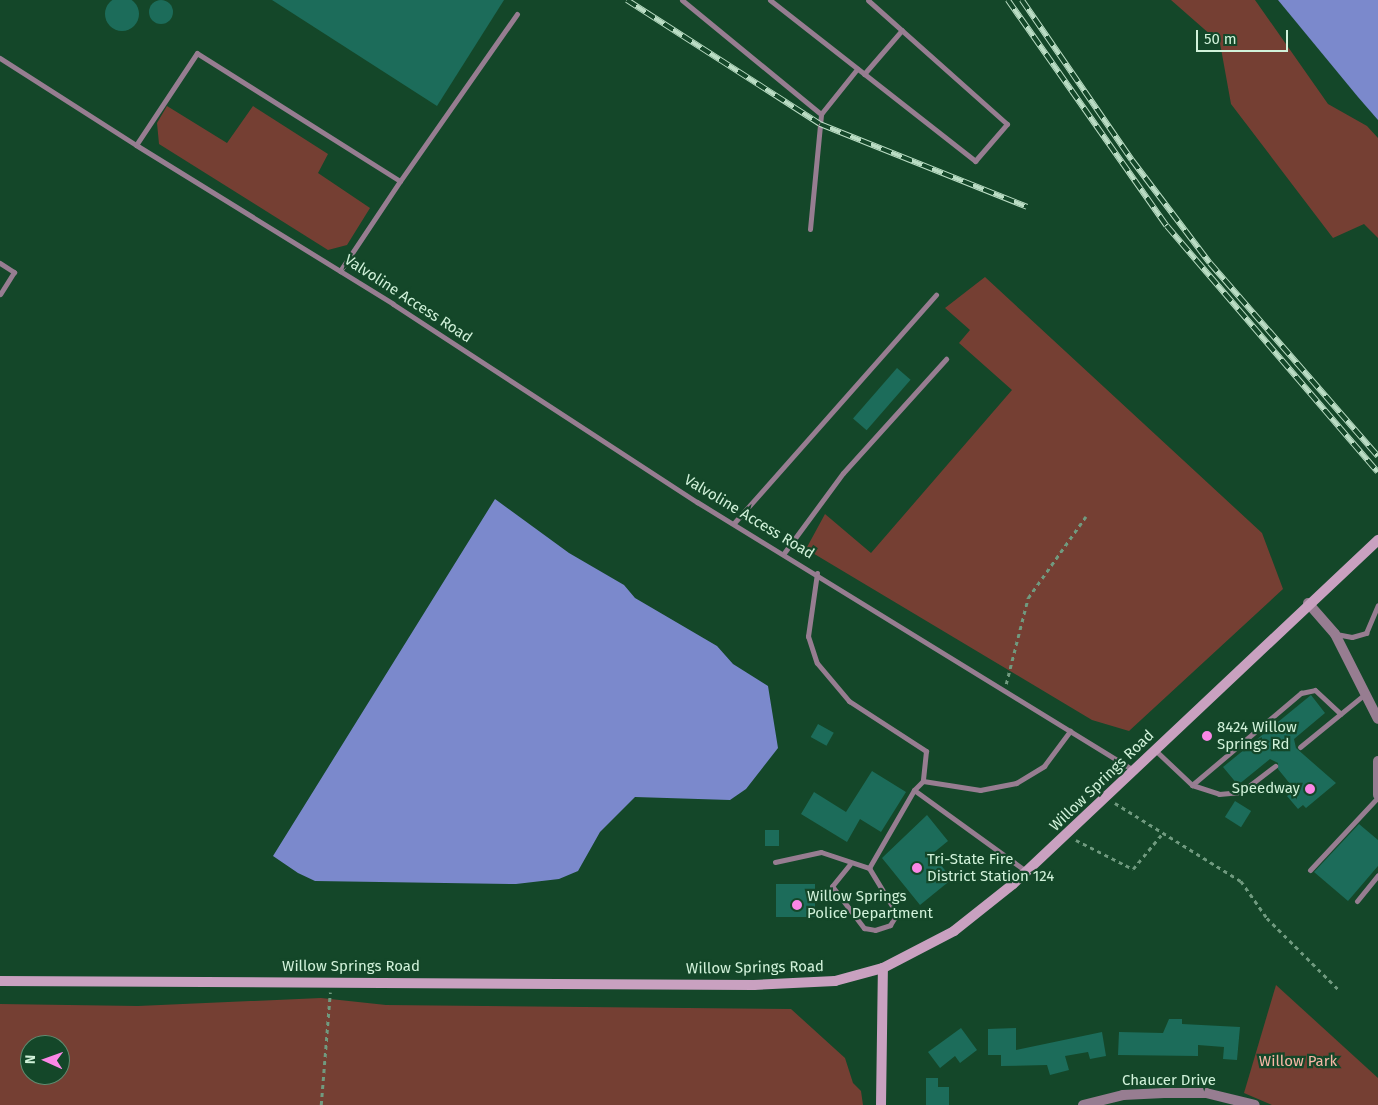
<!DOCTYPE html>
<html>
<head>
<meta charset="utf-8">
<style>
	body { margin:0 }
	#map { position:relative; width:1378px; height:1105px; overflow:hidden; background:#144729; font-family:"Fira Sans",sans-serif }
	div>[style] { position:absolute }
	.green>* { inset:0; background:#753f33 }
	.water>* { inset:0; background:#7b89cc }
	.building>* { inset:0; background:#1c6c5a; transform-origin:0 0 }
	.round { border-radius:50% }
	.path>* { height:2.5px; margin-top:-1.25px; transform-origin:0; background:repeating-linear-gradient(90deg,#709a7f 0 4px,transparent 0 8px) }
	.lane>* { height:5px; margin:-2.5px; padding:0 2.5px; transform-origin:2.5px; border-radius:2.5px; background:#977d91 }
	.street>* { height:10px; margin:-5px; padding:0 5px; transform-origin:5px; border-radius:5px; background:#977d91 }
	.secondary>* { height:10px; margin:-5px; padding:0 5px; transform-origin:5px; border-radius:5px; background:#c9a1c0 }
	.rail>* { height:5.5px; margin-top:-2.75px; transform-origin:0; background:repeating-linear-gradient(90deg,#144729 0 11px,#baddc4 0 22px); box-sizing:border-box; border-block:1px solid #baddc4 }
	.dots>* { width:14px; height:14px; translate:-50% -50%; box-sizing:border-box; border:2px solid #144729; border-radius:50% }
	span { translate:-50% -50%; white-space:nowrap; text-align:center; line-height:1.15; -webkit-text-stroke:4.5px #144729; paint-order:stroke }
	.street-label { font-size:15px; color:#d1f2da }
	.poi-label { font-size:15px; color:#d1f2da }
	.left { translate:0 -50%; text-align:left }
	.right { translate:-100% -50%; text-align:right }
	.park-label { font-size:15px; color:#f8b7a7 }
	.north { position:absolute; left:20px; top:1035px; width:50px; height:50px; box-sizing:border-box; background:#144729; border:1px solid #608b70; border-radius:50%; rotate:272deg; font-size:14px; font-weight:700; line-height:20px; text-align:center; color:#d1f2da }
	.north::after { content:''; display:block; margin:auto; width:18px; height:22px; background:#fb87e6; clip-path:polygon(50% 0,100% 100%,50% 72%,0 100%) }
	.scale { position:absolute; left:1196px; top:30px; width:92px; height:22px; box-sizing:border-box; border:2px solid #d1f2da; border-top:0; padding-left:6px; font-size:15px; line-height:18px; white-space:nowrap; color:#d1f2da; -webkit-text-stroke:4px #144729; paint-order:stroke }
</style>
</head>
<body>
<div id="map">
	<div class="green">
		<div style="clip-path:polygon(1171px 0,1255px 0,1328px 104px,1367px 126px,1378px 138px,1378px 238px,1364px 224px,1333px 238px,1231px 104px,1220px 43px)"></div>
		<div style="clip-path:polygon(167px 106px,227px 143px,253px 106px,328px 154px,318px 173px,370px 208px,347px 245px,328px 250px,159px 144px,157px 123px)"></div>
		<div style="clip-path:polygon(985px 277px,1262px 533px,1283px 589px,1129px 731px,1092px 720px,806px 549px,825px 514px,871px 553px,1012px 390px,959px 343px,970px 330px,945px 308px)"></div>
		<div style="clip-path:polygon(1276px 985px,1378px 1078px,1378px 1105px,1272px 1105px,1244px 1093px)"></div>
		<div style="clip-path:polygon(evenodd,321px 998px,386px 1005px,791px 1009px,845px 1058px,853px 1083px,861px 1091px,863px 1105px,0 1105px,0 1004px,138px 1006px,321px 998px,30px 1045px,60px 1045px,60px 1075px,30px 1075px,30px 1045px)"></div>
	</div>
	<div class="water">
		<div style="clip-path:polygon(1278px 0,1378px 0,1378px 120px,1358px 97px)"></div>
		<div style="clip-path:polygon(495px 499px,569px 553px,624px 585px,635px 598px,717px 646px,733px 664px,768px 686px,778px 748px,746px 789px,730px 800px,635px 797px,600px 832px,578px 871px,559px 879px,516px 884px,315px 881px,298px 873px,273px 856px)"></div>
	</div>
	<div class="building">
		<div class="round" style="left:105px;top:-3px;width:34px;height:34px"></div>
		<div style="clip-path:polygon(272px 0,504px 0,437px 106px)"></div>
		<div class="round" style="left:149px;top:0;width:24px;height:24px"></div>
		<div style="left:897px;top:368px;width:18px;height:67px;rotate:41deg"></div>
		<div style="clip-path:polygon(1311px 695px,1325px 713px,1294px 739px,1296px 748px,1336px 783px,1306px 808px,1303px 805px,1298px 809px,1287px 796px,1295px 790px,1278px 769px,1278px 763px,1270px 759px,1238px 785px,1223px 767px)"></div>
		<div style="left:818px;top:724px;width:18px;height:15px;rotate:29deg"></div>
		<div style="clip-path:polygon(872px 771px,906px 792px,881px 832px,860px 819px,847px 842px,801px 814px,814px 792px,846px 812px)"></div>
		<div style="left:1235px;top:801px;width:19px;height:19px;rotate:32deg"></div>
		<div style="clip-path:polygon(927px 815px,948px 841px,932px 854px,952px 879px,920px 905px,882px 858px)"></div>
		<div style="clip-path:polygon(1359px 824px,1378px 840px,1378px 866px,1348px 901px,1314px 872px)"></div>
		<div style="left:765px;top:830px;width:14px;height:16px"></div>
		<div style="left:776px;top:884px;width:39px;height:33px"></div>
		<div style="clip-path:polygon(1169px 1019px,1182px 1019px,1182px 1024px,1240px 1027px,1237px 1060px,1223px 1059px,1224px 1047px,1198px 1045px,1198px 1056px,1118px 1055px,1119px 1032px,1163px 1033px)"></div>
		<div style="clip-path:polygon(961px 1028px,977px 1050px,960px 1063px,955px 1056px,940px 1068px,928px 1052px)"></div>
		<div style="clip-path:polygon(1016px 1028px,1016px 1050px,1102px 1032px,1106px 1056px,1090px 1059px,1088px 1052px,1065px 1056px,1069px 1070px,1050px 1075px,1047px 1065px,1001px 1066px,1001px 1055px,988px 1055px,988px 1029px)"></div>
		<div style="clip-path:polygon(926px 1078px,938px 1078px,938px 1087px,949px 1087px,949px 1105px,926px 1105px)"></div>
	</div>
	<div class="path">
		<div style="left:1006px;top:684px;width:89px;rotate:-75.7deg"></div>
		<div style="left:1028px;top:598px;width:100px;rotate:-54.7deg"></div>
		<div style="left:1115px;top:803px;width:148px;rotate:31.8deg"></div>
		<div style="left:1241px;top:881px;width:45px;rotate:54.9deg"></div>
		<div style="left:1267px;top:918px;width:102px;rotate:45deg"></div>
		<div style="left:1076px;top:840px;width:64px;rotate:27deg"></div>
		<div style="left:1133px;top:869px;width:45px;rotate:-50.4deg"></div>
		<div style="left:321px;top:1105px;width:113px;rotate:-85.4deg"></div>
	</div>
	<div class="lane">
		<div style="left:682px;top:0;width:180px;rotate:39.4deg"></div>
		<div style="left:770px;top:0;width:261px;rotate:38.1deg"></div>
		<div style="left:975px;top:161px;width:49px;rotate:-49.1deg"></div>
		<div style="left:1007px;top:124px;width:186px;rotate:-138.3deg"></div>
		<div style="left:517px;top:14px;width:204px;rotate:125deg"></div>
		<div style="left:400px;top:181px;width:240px;rotate:-147.8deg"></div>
		<div style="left:197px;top:53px;width:110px;rotate:123.5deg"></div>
		<div style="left:136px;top:145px;width:302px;rotate:31.7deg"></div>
		<div style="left:393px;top:304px;width:363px;rotate:33.1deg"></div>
		<div style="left:697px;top:502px;width:514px;rotate:31.56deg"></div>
		<div style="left:0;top:58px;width:161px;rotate:32.6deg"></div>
		<div style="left:864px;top:74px;width:58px;rotate:-49.2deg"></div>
		<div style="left:810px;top:229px;width:116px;rotate:-84.5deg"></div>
		<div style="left:821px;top:114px;width:58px;rotate:-51.3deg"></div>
		<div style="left:0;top:263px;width:17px;rotate:33deg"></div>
		<div style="left:14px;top:272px;width:26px;rotate:122deg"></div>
		<div style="left:340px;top:271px;width:108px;rotate:-56.3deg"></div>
		<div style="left:734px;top:523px;width:305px;rotate:-48.5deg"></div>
		<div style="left:784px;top:553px;width:99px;rotate:-53.6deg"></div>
		<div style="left:843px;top:473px;width:154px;rotate:-47.9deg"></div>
		<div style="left:817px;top:573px;width:64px;rotate:98.1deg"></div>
		<div style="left:808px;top:636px;width:28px;rotate:72deg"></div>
		<div style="left:817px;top:663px;width:50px;rotate:49.9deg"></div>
		<div style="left:849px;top:701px;width:92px;rotate:33deg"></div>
		<div style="left:926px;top:751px;width:30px;rotate:96deg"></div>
		<div style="left:1336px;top:634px;width:16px;rotate:11deg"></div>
		<div style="left:1352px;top:637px;width:15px;rotate:-16deg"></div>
		<div style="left:1366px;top:633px;width:30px;rotate:-67deg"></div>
		<div style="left:1300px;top:747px;width:84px;rotate:-39.2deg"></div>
		<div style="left:1155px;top:750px;width:51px;rotate:43.4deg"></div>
		<div style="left:1192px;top:785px;width:28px;rotate:18deg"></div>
		<div style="left:1219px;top:794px;width:22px;rotate:-5deg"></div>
		<div style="left:1241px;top:792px;width:43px;rotate:-37.4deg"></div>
		<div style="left:1192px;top:785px;width:143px;rotate:-40.2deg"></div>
		<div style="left:1301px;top:693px;width:14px;rotate:-12deg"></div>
		<div style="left:1315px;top:690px;width:35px;rotate:43deg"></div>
		<div style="left:914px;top:790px;width:13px;rotate:-45deg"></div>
		<div style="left:923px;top:781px;width:58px;rotate:9deg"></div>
		<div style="left:980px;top:790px;width:37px;rotate:-11deg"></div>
		<div style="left:1016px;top:783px;width:33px;rotate:-31deg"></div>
		<div style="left:1044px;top:766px;width:44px;rotate:-53.4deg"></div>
		<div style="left:775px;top:862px;width:47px;rotate:-12.3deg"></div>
		<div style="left:821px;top:852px;width:51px;rotate:18.4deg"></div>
		<div style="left:869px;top:868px;width:90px;rotate:-60deg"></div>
		<div style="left:914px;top:790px;width:138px;rotate:35.9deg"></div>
		<div style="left:850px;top:864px;width:28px;rotate:129deg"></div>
		<div style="left:832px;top:886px;width:53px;rotate:52.7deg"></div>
		<div style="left:864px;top:928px;width:11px;rotate:10deg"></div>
		<div style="left:875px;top:930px;width:16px;rotate:-18deg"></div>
		<div style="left:890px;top:925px;width:13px;rotate:-58deg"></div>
		<div style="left:897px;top:914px;width:54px;rotate:-121.3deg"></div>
		<div style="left:1310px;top:870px;width:100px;rotate:-47deg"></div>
		<div style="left:1357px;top:901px;width:33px;rotate:-51deg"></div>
	</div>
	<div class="street">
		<div style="left:1308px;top:603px;width:41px;rotate:48.9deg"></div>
		<div style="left:1335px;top:634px;width:95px;rotate:63.2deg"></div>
		<div style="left:1378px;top:761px;width:34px;rotate:90deg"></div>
		<div style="left:1083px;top:1105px;width:41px;rotate:-14deg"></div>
		<div style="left:1123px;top:1095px;width:41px;rotate:-2.8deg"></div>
		<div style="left:1164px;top:1093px;width:42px"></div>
		<div style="left:1206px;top:1093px;width:50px;rotate:13.8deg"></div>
	</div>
	<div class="secondary">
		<div style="left:0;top:981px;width:754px;rotate:0.3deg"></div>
		<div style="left:754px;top:985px;width:81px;rotate:-2.8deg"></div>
		<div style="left:835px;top:981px;width:50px;rotate:-15.2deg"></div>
		<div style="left:883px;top:968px;width:80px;rotate:-27.5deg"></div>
		<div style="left:954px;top:931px;width:75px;rotate:-38.5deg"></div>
		<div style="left:1013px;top:884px;width:502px;rotate:-43.3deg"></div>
		<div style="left:881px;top:1105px;width:137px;rotate:-89.2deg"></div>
	</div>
	<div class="rail">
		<div style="left:627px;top:0;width:229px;rotate:32.7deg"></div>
		<div style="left:820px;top:124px;width:223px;rotate:21.8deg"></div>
		<div style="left:1008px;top:0;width:276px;rotate:54.9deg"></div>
		<div style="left:1167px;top:226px;width:324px;rotate:49.4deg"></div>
		<div style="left:1022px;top:0;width:194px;rotate:55.5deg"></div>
		<div style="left:1132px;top:160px;width:129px;rotate:52.9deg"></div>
		<div style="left:1210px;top:263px;width:256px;rotate:49deg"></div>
	</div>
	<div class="dots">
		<div style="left:1207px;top:736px;background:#fb87e6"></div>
		<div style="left:1310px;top:789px;background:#fb87e6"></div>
		<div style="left:917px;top:868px;background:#fb87e6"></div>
		<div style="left:797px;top:905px;background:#fb87e6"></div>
	</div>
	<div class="street-label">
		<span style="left:408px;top:299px;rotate:33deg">Valvoline Access Road</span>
		<span style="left:749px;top:517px;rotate:31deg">Valvoline Access Road</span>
		<span style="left:1102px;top:781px;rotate:-44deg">Willow Springs Road</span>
		<span style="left:351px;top:967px">Willow Springs Road</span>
		<span style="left:755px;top:968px;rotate:-1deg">Willow Springs Road</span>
		<span style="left:1169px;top:1081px">Chaucer Drive</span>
	</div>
	<div class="poi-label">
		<span class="left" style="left:1217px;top:736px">8424 Willow<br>Springs Rd</span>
		<span class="right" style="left:1300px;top:789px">Speedway</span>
		<span class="left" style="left:927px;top:868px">Tri-State Fire<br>District Station 124</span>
		<span class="left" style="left:807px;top:905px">Willow Springs<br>Police Department</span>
	</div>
	<div class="park-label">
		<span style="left:1298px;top:1062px">Willow Park</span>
	</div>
	<div class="north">N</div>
	<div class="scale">50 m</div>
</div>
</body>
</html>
